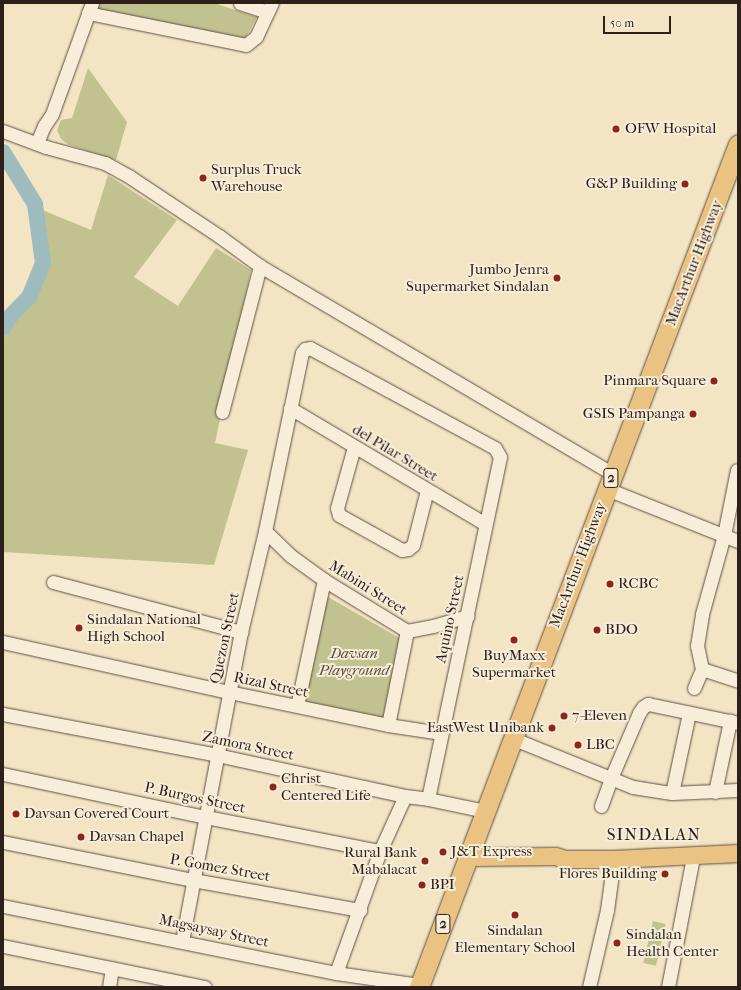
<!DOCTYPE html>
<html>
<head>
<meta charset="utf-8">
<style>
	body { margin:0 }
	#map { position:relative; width:741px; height:990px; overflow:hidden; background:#f3e4c4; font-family:"IM FELL French Canon",serif }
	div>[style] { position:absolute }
	.green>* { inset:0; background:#c2c290; transform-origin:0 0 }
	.river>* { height:16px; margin:-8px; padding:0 8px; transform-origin:8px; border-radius:8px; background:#9ebcbd }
	.roads { filter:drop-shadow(0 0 1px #5e5044) drop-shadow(0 0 1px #5e5044) }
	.minor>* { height:13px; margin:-6.5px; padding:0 6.5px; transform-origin:6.5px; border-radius:6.5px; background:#f7edd9 }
	.major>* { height:17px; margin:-8.5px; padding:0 8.5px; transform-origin:8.5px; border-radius:8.5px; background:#eac282 }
	.highway>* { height:19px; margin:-9.5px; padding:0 9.5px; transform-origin:9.5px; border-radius:9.5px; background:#eac282 }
	.dots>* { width:11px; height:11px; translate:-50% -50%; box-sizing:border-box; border:2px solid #f7edd9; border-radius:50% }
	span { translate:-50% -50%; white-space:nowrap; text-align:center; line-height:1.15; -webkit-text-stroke:4px #f7edd9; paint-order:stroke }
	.shield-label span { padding:1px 3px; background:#f7edd9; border:1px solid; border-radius:3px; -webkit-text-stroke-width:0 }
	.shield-label { font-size:14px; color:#2d1f19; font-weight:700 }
	.poi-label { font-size:15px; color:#2d1f19 }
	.left { translate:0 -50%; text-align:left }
	.right { translate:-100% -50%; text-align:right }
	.street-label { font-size:15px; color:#2d1f19 }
	.park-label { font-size:15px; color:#5a503d; font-style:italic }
	.quarter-label { font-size:17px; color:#2d1f19; letter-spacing:1px }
	.frame { position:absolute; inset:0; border:4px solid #2d1f19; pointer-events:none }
	.scale { position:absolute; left:603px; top:16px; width:68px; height:18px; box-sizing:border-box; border:2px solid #2d1f19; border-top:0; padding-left:5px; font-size:12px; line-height:14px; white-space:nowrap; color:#2d1f19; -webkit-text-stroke:3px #f7edd9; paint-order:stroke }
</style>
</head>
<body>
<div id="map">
	<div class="green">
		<div style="clip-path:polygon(99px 3px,214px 3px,257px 17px,245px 39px,97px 9px)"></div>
		<div style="clip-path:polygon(88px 68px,127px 122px,116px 160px,69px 145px,61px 139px,57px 130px,61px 120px,72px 118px)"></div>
		<div style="clip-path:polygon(108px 175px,177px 220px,134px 277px,178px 306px,216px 248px,251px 270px,215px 443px,248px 450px,214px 565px,3px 552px,3px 338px,24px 310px,45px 275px,45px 242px,40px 209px,91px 230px)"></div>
		<div style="clip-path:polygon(323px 594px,401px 639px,386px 724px,305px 708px)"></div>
		<div style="left:653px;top:921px;width:13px;height:43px;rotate:13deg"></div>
	</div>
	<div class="river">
		<div style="left:3px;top:152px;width:61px;rotate:58.4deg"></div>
		<div style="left:35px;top:204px;width:60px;rotate:82.3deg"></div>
		<div style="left:43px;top:263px;width:37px;rotate:112deg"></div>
		<div style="left:29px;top:297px;width:30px;rotate:134deg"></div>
		<div style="left:8px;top:319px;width:10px;rotate:119deg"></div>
	</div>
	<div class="roads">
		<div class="minor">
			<div style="left:240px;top:3px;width:29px;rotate:18deg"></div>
			<div style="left:88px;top:13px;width:161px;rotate:11.4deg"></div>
			<div style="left:246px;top:45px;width:13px;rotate:-39deg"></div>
			<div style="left:256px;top:37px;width:38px;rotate:-65deg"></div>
			<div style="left:3px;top:131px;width:46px;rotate:20.4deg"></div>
			<div style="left:46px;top:147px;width:61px;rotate:15.2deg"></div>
			<div style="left:105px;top:163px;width:29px;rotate:29deg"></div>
			<div style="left:130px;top:177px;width:107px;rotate:33.5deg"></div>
			<div style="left:219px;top:236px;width:51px;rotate:36.2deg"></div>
			<div style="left:260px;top:266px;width:410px;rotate:30.5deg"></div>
			<div style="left:37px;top:143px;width:18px;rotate:-68deg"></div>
			<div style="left:44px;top:126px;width:14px;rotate:-56deg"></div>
			<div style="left:52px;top:114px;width:118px;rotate:-70.2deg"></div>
			<div style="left:290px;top:408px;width:227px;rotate:30.7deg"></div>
			<div style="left:222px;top:412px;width:151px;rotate:-75.4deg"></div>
			<div style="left:354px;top:447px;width:63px;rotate:105.6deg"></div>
			<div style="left:337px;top:508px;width:7px;rotate:74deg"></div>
			<div style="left:339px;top:515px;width:72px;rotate:29.1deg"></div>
			<div style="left:402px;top:550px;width:6px;rotate:-9deg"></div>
			<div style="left:408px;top:549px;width:6px;rotate:-39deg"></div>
			<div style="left:413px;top:545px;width:57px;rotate:-75.7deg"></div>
			<div style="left:607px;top:489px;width:141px;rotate:21.7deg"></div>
			<div style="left:265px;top:531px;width:36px;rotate:44deg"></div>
			<div style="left:291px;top:556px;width:41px;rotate:36deg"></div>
			<div style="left:324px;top:580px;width:97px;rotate:31.6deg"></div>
			<div style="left:407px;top:631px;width:26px;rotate:-11deg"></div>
			<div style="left:433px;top:626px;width:36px;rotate:-16deg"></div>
			<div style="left:53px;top:582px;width:195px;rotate:14.9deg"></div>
			<div style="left:3px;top:642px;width:231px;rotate:12.5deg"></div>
			<div style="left:229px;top:692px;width:162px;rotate:11.7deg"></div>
			<div style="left:388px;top:725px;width:54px;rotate:8.6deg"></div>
			<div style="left:702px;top:669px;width:38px;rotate:18deg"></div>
			<div style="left:694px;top:688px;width:21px;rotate:-67deg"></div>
			<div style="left:702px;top:669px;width:24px;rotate:-102deg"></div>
			<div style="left:697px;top:646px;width:32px;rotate:-81deg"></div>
			<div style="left:702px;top:614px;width:82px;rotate:-74.4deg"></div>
			<div style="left:724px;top:535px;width:66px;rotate:-78.7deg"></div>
			<div style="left:297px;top:706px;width:129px;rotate:-77.9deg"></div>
			<div style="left:3px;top:714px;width:218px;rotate:10.8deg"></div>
			<div style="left:217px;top:755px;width:192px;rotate:12.3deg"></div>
			<div style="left:405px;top:796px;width:23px;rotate:7deg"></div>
			<div style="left:428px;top:799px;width:58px;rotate:11.9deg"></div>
			<div style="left:388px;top:725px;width:96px;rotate:-78.6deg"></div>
			<div style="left:514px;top:739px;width:128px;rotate:22deg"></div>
			<div style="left:633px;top:787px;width:39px;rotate:9deg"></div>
			<div style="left:672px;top:793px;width:66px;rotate:-2.6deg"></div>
			<div style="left:3px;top:774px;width:208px;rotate:12deg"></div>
			<div style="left:206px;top:817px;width:177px;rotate:11.1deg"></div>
			<div style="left:715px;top:792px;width:73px;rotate:-78.1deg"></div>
			<div style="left:672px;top:793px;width:82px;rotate:-78deg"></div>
			<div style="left:601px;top:806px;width:30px;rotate:-70deg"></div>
			<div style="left:611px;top:778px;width:71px;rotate:-66.7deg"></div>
			<div style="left:639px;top:713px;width:7px;rotate:-56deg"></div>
			<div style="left:643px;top:707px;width:6px;rotate:-31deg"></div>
			<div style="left:648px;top:704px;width:92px;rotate:11.9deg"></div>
			<div style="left:3px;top:842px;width:194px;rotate:11.3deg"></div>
			<div style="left:193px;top:880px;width:170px;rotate:10.2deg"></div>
			<div style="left:3px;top:906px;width:340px;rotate:11.4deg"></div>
			<div style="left:336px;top:973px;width:84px;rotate:8.2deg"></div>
			<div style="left:182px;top:941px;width:315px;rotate:-79.2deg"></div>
			<div style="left:241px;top:632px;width:104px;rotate:-76.6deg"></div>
			<div style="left:265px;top:531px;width:182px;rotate:-78.3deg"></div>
			<div style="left:302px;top:353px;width:5px;rotate:-53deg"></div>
			<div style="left:305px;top:349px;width:5px;rotate:-11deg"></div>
			<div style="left:310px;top:348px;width:210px;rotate:28.4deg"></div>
			<div style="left:495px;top:448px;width:10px;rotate:61deg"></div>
			<div style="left:500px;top:457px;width:349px;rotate:101.9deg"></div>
			<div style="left:3px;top:946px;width:206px;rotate:11.5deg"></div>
			<div style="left:336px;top:973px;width:130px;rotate:-70.2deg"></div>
			<div style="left:380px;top:851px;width:60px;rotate:-65.6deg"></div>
			<div style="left:109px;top:987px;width:19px;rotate:-81deg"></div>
			<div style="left:589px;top:987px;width:79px;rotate:-76.8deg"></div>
			<div style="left:607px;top:910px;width:51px;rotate:-82.2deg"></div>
			<div style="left:668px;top:987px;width:132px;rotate:-79.1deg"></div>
		</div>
		<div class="major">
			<div style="left:468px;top:857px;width:87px;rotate:-0.7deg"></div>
			<div style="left:555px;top:856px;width:10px;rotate:17deg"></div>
			<div style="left:565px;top:859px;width:49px"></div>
			<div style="left:614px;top:859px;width:124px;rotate:-2.8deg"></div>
		</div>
		<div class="highway">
			<div style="left:419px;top:987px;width:901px;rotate:-69.27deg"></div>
		</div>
	</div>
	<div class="dots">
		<div style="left:616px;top:129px;background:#8f2418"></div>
		<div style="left:203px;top:178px;background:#8f2418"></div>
		<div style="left:685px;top:184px;background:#8f2418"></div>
		<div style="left:557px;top:278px;background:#8f2418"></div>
		<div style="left:714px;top:381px;background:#8f2418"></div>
		<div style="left:693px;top:414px;background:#8f2418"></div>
		<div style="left:610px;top:584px;background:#8f2418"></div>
		<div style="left:79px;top:628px;background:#8f2418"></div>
		<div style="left:597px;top:630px;background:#8f2418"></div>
		<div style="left:514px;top:640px;background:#8f2418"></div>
		<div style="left:564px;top:716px;background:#8f2418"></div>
		<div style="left:552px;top:728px;background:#8f2418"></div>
		<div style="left:578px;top:745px;background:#8f2418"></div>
		<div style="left:273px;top:787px;background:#8f2418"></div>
		<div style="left:16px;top:814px;background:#8f2418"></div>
		<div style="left:81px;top:837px;background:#8f2418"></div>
		<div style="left:443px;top:852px;background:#8f2418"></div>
		<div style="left:425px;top:861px;background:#8f2418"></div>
		<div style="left:665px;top:874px;background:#8f2418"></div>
		<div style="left:422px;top:885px;background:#8f2418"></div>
		<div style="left:515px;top:915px;background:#8f2418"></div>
		<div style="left:617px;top:943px;background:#8f2418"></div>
	</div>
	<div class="shield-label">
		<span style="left:611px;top:478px">2</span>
		<span style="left:443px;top:924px">2</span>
	</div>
	<div class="poi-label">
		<span class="left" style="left:625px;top:129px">OFW Hospital</span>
		<span class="left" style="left:211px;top:178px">Surplus Truck<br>Warehouse</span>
		<span class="right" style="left:677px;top:184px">G&amp;P Building</span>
		<span class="right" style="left:549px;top:278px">Jumbo Jenra<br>Supermarket Sindalan</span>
		<span class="right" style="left:706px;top:381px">Pinmara Square</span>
		<span class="right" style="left:685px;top:414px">GSIS Pampanga</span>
		<span class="left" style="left:618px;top:584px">RCBC</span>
		<span class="left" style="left:87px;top:628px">Sindalan National<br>High School</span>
		<span class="left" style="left:605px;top:630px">BDO</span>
		<span style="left:514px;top:664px">BuyMaxx<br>Supermarket</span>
		<span class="left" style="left:572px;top:716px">7-Eleven</span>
		<span class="right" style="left:544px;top:728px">EastWest Unibank</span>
		<span class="left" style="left:586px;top:745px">LBC</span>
		<span class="left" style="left:281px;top:787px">Christ<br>Centered Life</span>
		<span class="left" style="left:24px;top:814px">Davsan Covered Court</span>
		<span class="left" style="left:89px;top:837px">Davsan Chapel</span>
		<span class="right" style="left:417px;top:861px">Rural Bank<br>Mabalacat</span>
		<span class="left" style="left:451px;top:852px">J&amp;T Express</span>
		<span class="right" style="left:657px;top:874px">Flores Building</span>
		<span class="left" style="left:430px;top:885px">BPI</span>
		<span style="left:515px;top:939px">Sindalan<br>Elementary School</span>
		<span class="left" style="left:626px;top:943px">Sindalan<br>Health Center</span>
	</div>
	<div class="street-label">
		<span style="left:694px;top:263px;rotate:-69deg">MacArthur Highway</span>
		<span style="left:395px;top:453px;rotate:31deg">del Pilar Street</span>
		<span style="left:578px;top:565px;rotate:-69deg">MacArthur Highway</span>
		<span style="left:368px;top:588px;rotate:32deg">Mabini Street</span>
		<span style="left:450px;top:619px;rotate:-78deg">Aquino Street</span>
		<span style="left:225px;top:638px;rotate:-78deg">Quezon Street</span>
		<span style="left:271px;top:685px;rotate:12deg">Rizal Street</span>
		<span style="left:248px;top:746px;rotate:12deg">Zamora Street</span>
		<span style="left:195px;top:798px;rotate:12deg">P. Burgos Street</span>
		<span style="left:220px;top:868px;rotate:10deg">P. Gomez Street</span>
		<span style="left:214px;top:931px;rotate:12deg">Magsaysay Street</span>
	</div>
	<div class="park-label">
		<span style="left:354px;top:662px">Davsan<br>Playground</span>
	</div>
	<div class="quarter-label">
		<span style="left:654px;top:835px">SINDALAN</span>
	</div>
	<div class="frame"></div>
	<div class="scale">50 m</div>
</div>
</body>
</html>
